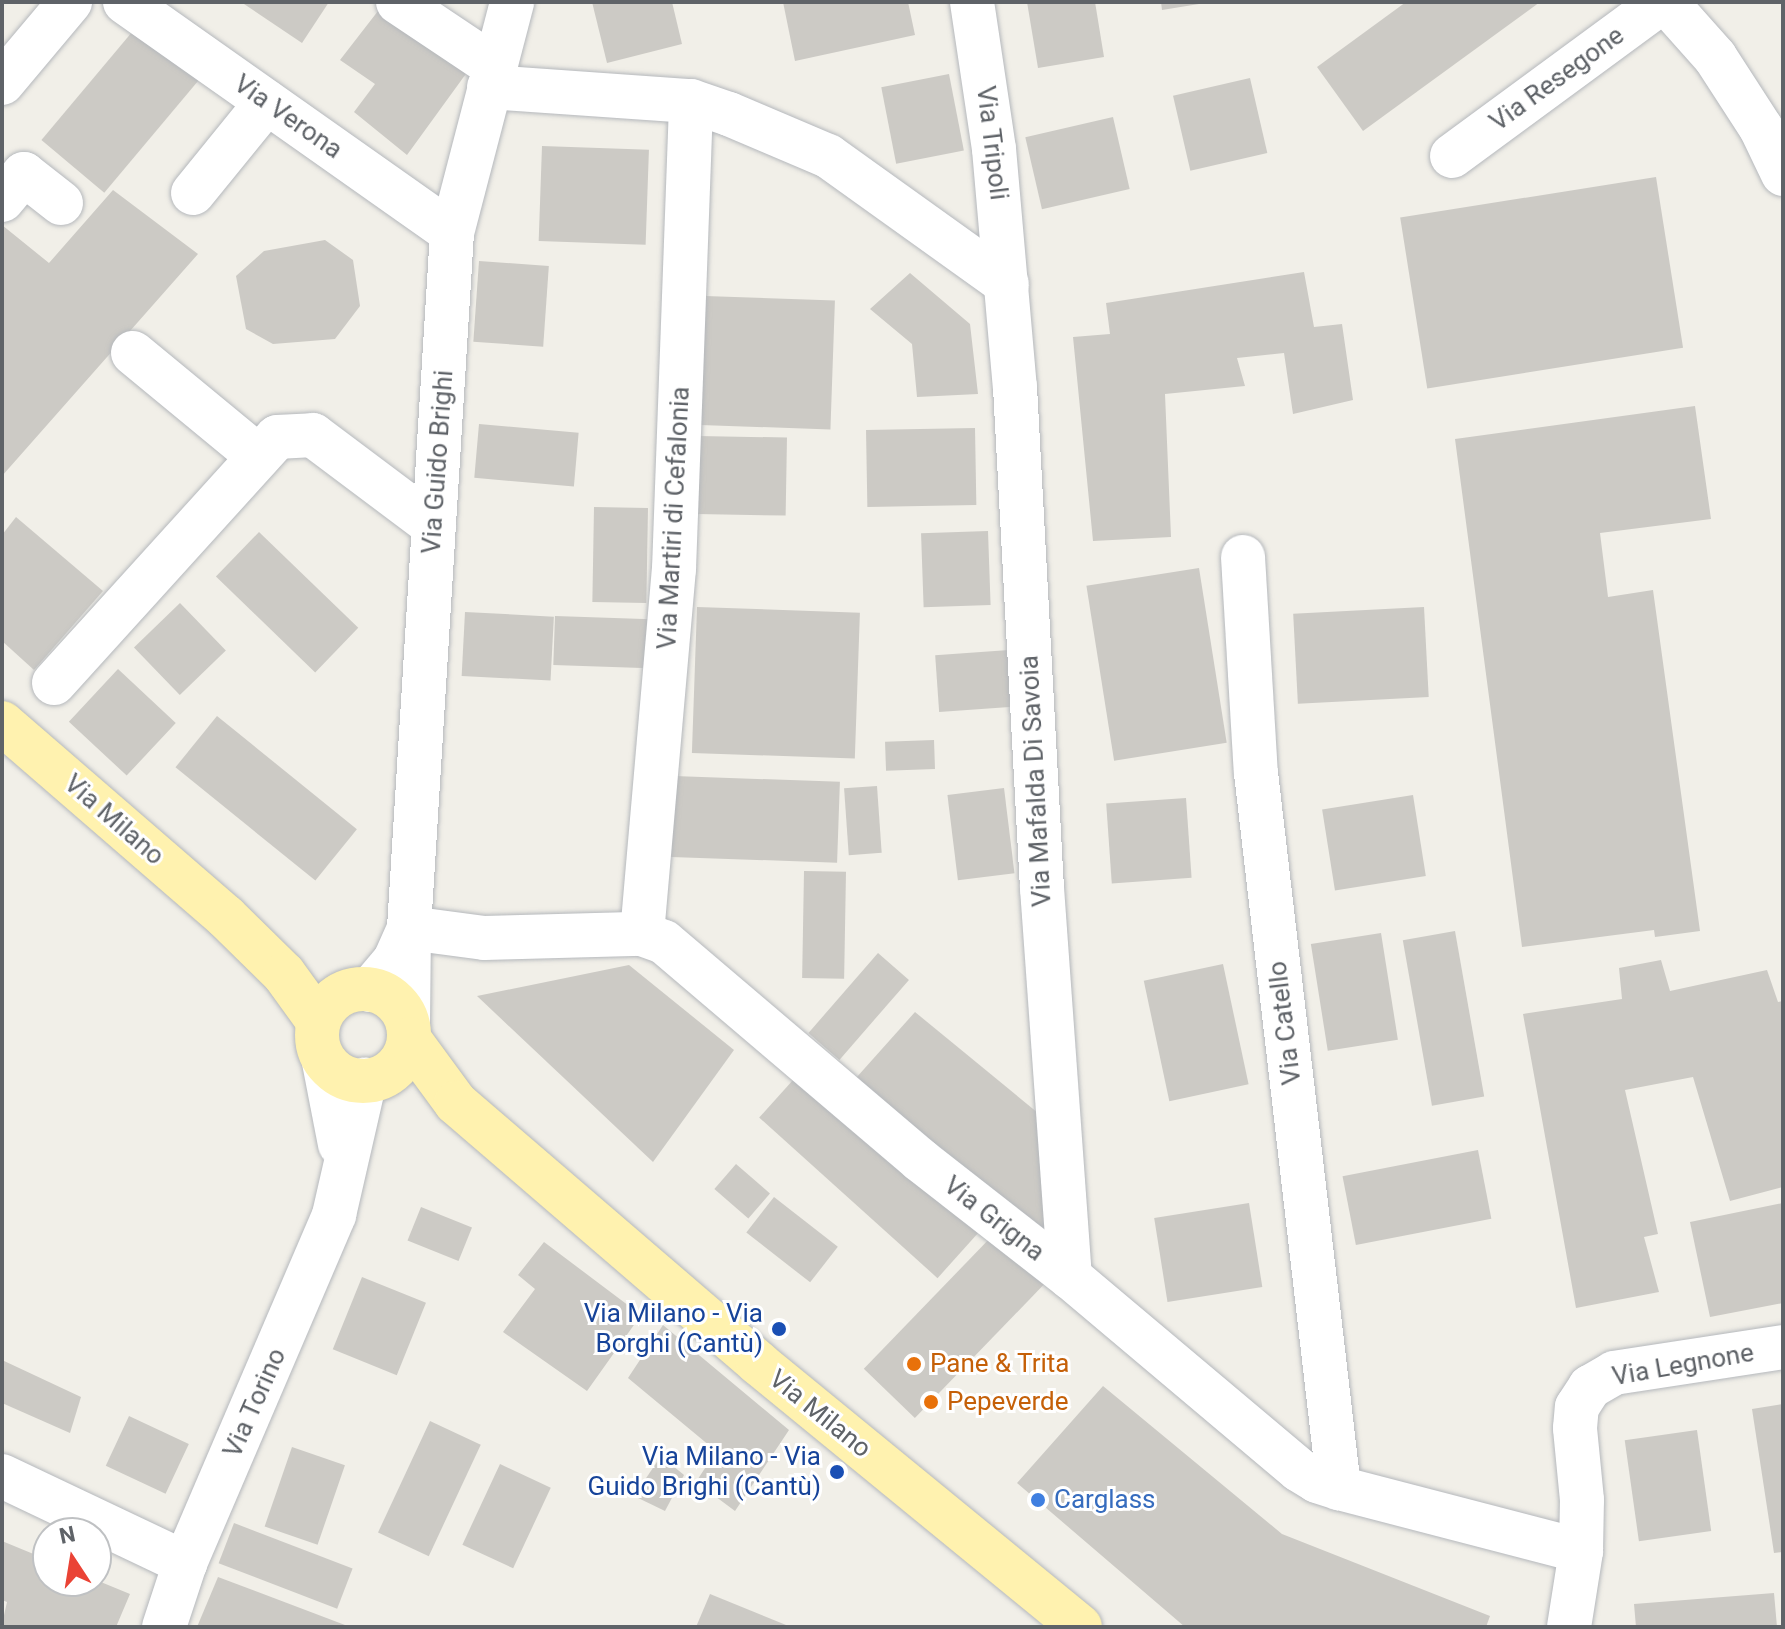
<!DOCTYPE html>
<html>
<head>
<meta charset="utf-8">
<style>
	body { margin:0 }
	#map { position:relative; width:1785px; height:1629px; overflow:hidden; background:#f1efe8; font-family:Roboto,sans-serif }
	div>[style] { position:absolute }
	.building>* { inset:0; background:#cccac5; transform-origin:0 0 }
	.roads { filter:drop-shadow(0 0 2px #b5b8bc) drop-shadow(0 0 2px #b5b8bc) }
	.minor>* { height:44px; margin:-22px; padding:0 22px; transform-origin:22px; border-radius:22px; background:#fff }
	.major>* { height:44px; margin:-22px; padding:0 22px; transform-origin:22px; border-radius:22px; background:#fff2af }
	.major>.ring { margin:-22px; padding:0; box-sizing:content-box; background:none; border:44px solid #fff2af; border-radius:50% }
	.dots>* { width:22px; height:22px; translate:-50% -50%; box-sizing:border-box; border:4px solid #fff; border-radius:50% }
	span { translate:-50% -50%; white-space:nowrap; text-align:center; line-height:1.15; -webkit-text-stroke:6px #fff; paint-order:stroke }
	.street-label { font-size:26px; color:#5f6368 }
	.transit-label { font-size:26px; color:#164399 }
	.right { translate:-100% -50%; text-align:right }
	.food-label { font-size:26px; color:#c56008 }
	.left { translate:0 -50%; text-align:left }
	.shop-label { font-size:26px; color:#366cbe }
	.frame { position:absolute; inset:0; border:4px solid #5f6368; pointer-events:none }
	.north { position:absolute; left:32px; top:1517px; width:80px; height:80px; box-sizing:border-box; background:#fff; border:2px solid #bfc1c3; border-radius:50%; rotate:348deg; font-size:22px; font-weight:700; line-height:32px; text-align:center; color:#5f6368 }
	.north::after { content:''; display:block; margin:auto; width:28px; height:36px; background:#ea4335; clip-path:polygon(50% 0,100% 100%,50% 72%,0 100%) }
</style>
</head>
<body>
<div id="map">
	<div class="building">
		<div style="clip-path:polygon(241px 2px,329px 2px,302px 43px)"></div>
		<div style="clip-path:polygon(592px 2px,672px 2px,682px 44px,607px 63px)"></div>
		<div style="clip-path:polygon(783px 2px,908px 2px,915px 35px,795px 61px)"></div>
		<div style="clip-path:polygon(1027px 2px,1095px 2px,1104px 57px,1038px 68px)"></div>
		<div style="clip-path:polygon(1161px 2px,1198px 2px,1199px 4px,1162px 10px)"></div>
		<div style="clip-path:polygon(1406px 2px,1540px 2px,1363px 131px,1317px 67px)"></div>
		<div style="clip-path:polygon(378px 11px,468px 71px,407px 155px,354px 112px,375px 84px,340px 60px)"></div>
		<div style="left:143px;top:19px;width:82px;height:158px;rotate:40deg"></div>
		<div style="left:949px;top:74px;width:78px;height:69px;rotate:79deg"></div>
		<div style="left:1250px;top:78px;width:77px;height:79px;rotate:77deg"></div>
		<div style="left:1113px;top:117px;width:74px;height:90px;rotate:77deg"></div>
		<div style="left:542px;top:146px;width:107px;height:95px;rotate:2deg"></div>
		<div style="left:1656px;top:177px;width:173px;height:259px;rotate:81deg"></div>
		<div style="clip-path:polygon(113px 190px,198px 254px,2px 476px,2px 225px,49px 263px)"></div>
		<div style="clip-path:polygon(325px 240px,353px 260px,360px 306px,335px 339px,273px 344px,246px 329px,236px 276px,264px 251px)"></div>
		<div style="left:479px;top:261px;width:70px;height:81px;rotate:4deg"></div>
		<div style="clip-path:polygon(1304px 272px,1314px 327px,1342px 324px,1353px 400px,1293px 414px,1284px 353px,1237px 358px,1245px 386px,1165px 394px,1171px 537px,1093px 541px,1073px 337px,1110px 334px,1106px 303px)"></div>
		<div style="clip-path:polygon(910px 273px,970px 324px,978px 394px,917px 397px,912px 344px,870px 309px)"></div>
		<div style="left:705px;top:296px;width:130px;height:129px;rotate:2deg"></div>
		<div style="clip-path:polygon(1695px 406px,1711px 519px,1600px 533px,1608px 597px,1653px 590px,1700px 931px,1655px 937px,1654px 930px,1522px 947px,1455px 439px)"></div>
		<div style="left:479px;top:424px;width:100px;height:54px;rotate:5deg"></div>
		<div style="left:975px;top:428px;width:77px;height:109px;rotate:89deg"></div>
		<div style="left:698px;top:436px;width:89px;height:78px;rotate:1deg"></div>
		<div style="left:594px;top:507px;width:54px;height:95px;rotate:1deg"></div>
		<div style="clip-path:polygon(16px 517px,103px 591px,34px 670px,2px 641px,2px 535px)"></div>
		<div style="left:988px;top:531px;width:74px;height:67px;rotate:88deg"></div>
		<div style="left:259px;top:532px;width:138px;height:62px;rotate:44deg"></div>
		<div style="left:1199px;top:568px;width:177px;height:114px;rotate:81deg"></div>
		<div style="left:180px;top:603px;width:66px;height:64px;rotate:46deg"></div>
		<div style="left:697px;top:607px;width:163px;height:146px;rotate:2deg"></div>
		<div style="left:1424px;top:607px;width:90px;height:131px;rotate:87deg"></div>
		<div style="left:465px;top:612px;width:89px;height:64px;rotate:3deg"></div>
		<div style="left:555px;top:616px;width:96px;height:49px;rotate:2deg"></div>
		<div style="left:1009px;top:650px;width:57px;height:74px;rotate:86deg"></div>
		<div style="left:118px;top:669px;width:79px;height:72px;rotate:43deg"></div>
		<div style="left:217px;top:716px;width:180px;height:66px;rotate:39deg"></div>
		<div style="left:934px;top:740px;width:29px;height:49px;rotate:88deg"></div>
		<div style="left:674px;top:776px;width:166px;height:81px;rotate:2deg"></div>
		<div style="left:877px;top:786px;width:67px;height:33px;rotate:86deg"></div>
		<div style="left:1004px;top:788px;width:86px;height:57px;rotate:83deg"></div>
		<div style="left:1413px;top:795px;width:82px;height:92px;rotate:81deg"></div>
		<div style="left:1186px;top:798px;width:80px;height:80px;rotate:86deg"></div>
		<div style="left:804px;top:871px;width:42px;height:107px;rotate:1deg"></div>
		<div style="left:1455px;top:931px;width:168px;height:53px;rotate:80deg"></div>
		<div style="left:1381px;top:933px;width:108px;height:71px;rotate:81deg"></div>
		<div style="left:878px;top:953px;width:41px;height:106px;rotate:41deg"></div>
		<div style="clip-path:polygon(1661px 960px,1670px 991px,1767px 970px,1778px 1002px,1783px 1001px,1783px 1187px,1730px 1201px,1693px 1077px,1625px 1090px,1658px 1234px,1644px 1237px,1659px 1292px,1576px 1308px,1523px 1014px,1622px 999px,1619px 968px)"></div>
		<div style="left:1223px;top:964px;width:123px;height:81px;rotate:78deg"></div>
		<div style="clip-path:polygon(629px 965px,734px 1050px,653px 1162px,477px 996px)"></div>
		<div style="clip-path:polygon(915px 1012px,1049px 1122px,1048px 1237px,856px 1078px)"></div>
		<div style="left:802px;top:1070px;width:240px;height:64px;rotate:42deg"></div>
		<div style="left:1478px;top:1150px;width:70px;height:138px;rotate:79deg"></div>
		<div style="left:736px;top:1164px;width:45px;height:33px;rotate:41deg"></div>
		<div style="left:774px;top:1197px;width:81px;height:45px;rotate:38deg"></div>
		<div style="left:1249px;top:1203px;width:85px;height:96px;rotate:81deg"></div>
		<div style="clip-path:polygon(1783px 1203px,1783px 1303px,1710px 1317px,1690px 1222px)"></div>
		<div style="left:421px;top:1207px;width:55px;height:36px;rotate:22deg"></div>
		<div style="left:993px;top:1235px;width:71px;height:186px;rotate:44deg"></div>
		<div style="clip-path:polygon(544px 1242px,641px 1315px,587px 1391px,503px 1332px,535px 1289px,518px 1275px)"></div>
		<div style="left:362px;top:1277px;width:69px;height:78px;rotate:22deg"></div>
		<div style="clip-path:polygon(663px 1325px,789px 1430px,735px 1511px,696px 1482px,716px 1451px,628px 1378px)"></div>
		<div style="clip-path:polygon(2px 1360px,81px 1397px,70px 1433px,2px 1403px)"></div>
		<div style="clip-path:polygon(1103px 1386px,1282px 1534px,1490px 1616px,1486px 1627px,1185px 1627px,1017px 1483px)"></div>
		<div style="clip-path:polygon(1783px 1404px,1783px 1552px,1774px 1553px,1752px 1409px)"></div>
		<div style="left:129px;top:1416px;width:66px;height:55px;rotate:25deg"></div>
		<div style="left:430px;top:1421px;width:56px;height:123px;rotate:25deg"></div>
		<div style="left:1697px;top:1430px;width:102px;height:73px;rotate:82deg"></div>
		<div style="left:292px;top:1447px;width:56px;height:84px;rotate:19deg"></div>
		<div style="clip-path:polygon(661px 1456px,684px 1475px,665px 1511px,634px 1496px)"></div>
		<div style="left:500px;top:1464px;width:56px;height:89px;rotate:25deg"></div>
		<div style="left:234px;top:1523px;width:127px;height:43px;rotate:21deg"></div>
		<div style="clip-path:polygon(2px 1541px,48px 1560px,48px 1581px,96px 1580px,130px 1594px,116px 1627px,9px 1627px,2px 1624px,7px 1602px,2px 1600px)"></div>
		<div style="clip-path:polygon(218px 1577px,345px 1625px,197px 1627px)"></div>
		<div style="clip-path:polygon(1774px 1593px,1777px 1627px,1636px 1627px,1634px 1604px)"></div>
		<div style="clip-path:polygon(710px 1594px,791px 1627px,696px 1627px)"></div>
	</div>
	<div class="roads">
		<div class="minor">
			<div style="left:125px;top:2px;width:400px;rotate:35.2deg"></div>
			<div style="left:398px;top:2px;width:117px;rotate:33.8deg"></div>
			<div style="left:972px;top:2px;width:149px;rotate:81.5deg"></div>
			<div style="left:994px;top:149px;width:239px;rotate:85deg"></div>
			<div style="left:1015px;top:387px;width:502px;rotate:86.92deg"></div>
			<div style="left:1042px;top:888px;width:390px;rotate:85.9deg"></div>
			<div style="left:1666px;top:2px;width:74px;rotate:48.3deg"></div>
			<div style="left:1715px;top:57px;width:85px;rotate:57.1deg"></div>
			<div style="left:1761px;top:128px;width:51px;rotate:64.4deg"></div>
			<div style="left:2px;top:83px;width:106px;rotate:-50deg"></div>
			<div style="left:489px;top:87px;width:202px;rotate:4deg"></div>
			<div style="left:691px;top:101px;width:40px;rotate:18.9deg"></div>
			<div style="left:729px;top:114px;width:108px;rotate:23deg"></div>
			<div style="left:828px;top:156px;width:220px;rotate:35.6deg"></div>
			<div style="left:1452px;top:156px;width:260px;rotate:-36.3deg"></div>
			<div style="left:193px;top:193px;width:117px;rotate:-50.9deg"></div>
			<div style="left:2px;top:200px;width:34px;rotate:-50deg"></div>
			<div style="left:24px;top:174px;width:47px;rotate:38.1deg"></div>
			<div style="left:133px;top:353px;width:163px;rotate:39.5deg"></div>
			<div style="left:1243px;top:557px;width:216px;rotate:86.6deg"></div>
			<div style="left:1256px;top:773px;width:720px;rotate:83.38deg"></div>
			<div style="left:54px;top:683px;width:332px;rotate:-47.8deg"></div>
			<div style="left:277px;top:437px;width:36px;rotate:-3deg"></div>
			<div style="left:313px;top:435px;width:151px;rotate:36.9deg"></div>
			<div style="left:409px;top:928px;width:76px;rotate:7.6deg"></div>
			<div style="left:484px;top:938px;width:158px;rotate:-1.5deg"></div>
			<div style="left:642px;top:934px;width:23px;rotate:20deg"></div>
			<div style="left:664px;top:942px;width:336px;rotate:40.4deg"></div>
			<div style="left:920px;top:1160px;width:190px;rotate:38deg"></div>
			<div style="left:1070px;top:1277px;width:299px;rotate:40.1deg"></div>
			<div style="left:1299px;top:1470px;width:21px;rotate:31deg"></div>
			<div style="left:1317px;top:1481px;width:23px;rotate:18deg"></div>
			<div style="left:1339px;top:1488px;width:250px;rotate:14.6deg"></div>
			<div style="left:642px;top:934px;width:366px;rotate:-85deg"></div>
			<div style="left:674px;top:569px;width:468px;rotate:-87.9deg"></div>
			<div style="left:370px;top:990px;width:39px;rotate:-50deg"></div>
			<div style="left:395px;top:960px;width:32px;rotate:-66deg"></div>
			<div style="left:408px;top:1024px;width:96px;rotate:-89.4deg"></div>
			<div style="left:409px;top:928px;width:696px;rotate:-86.46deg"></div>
			<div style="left:452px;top:233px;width:239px;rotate:-75.4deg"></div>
			<div style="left:324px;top:1062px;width:84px;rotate:79deg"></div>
			<div style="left:2px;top:1476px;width:203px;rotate:25.4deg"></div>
			<div style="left:164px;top:1627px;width:67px;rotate:-71.8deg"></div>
			<div style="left:185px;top:1563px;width:379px;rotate:-66.8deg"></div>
			<div style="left:334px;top:1215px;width:139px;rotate:-77.1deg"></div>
			<div style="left:1569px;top:1627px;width:77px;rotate:-81deg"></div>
			<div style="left:1581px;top:1551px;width:51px;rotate:-88.9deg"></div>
			<div style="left:1582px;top:1500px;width:72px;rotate:-95.6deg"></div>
			<div style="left:1575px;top:1428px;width:21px;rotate:-85deg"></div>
			<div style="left:1577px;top:1407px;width:24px;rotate:-57deg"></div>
			<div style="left:1590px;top:1387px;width:28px;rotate:-30deg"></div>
			<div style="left:1614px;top:1373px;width:171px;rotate:-8.7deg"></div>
		</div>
		<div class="major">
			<div style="left:2px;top:723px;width:296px;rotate:40.9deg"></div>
			<div style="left:226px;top:917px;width:81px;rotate:44.5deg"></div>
			<div style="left:284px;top:974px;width:58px;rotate:54.1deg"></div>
			<div class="ring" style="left:317px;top:989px;width:48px;height:48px"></div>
			<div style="left:409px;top:1039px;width:79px;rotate:53.7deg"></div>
			<div style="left:456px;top:1103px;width:399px;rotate:40.7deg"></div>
			<div style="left:758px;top:1363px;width:416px;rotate:39.3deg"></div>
		</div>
	</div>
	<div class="dots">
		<div style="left:779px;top:1329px;background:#1a4fb4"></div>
		<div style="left:914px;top:1364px;background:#e8710a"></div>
		<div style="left:931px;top:1402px;background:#e8710a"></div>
		<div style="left:837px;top:1472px;background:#1a4fb4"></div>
		<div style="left:1038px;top:1500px;background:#3f7fe0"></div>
	</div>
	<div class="street-label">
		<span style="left:1557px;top:79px;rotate:-36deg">Via Resegone</span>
		<span style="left:288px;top:117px;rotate:35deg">Via Verona</span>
		<span style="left:992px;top:143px;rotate:83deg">Via Tripoli</span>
		<span style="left:438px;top:462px;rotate:-86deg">Via Guido Brighi</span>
		<span style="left:674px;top:518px;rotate:-87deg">Via Martiri di Cefalonia</span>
		<span style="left:1036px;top:781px;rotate:-93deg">Via Mafalda Di Savoia</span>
		<span style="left:114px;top:820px;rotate:41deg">Via Milano</span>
		<span style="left:1285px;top:1023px;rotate:-97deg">Via Catello</span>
		<span style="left:994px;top:1219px;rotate:38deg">Via Grigna</span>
		<span style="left:1683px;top:1365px;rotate:-10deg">Via Legnone</span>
		<span style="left:255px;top:1403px;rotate:-66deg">Via Torino</span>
		<span style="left:820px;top:1414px;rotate:39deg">Via Milano</span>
	</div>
	<div class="transit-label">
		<span class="right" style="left:763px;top:1329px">Via Milano - Via<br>Borghi (Cantù)</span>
		<span class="right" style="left:821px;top:1472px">Via Milano - Via<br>Guido Brighi (Cantù)</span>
	</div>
	<div class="food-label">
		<span class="left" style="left:930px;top:1364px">Pane &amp; Trita</span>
		<span class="left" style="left:947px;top:1402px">Pepeverde</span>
	</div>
	<div class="shop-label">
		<span class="left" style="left:1054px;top:1500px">Carglass</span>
	</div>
	<div class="frame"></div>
	<div class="north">N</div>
</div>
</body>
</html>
